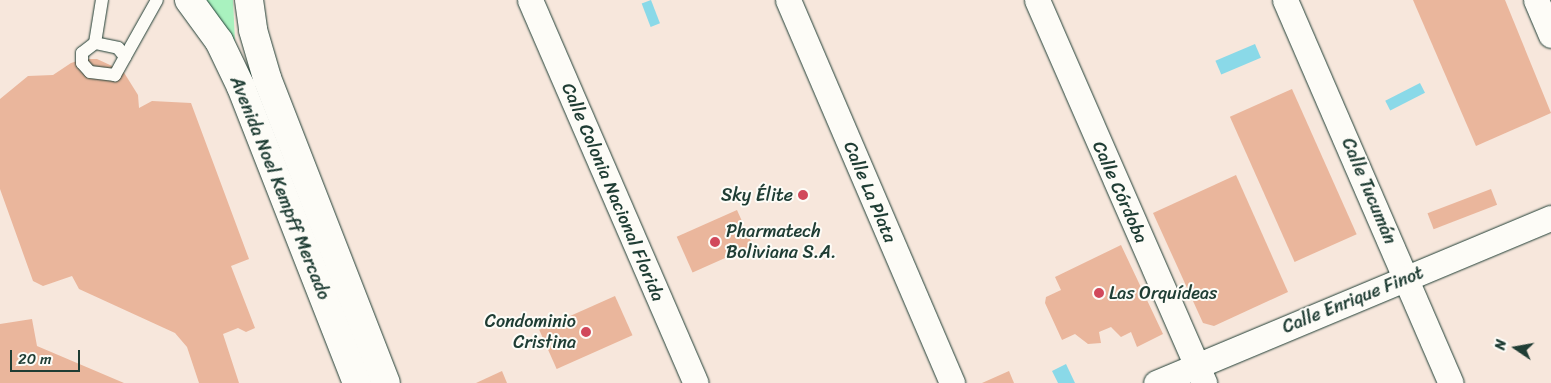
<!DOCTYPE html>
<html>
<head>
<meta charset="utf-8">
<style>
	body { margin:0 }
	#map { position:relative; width:1551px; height:383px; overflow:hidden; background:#f7e7dc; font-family:Sriracha,sans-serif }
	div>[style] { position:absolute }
	.green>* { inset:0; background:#a9f2bf }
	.water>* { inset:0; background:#8ad9e8; transform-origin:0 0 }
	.building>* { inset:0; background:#eab69c; transform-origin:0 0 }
	.roads { filter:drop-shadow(0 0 1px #1f3d34) drop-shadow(0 0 1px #1f3d34) }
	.service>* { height:12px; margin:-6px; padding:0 6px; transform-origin:6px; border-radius:6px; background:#fdfcf7 }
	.minor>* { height:25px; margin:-12.5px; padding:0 12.5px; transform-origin:12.5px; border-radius:12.5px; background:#fdfcf7 }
	.secondary>* { height:28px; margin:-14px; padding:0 14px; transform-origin:14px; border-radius:14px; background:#fdfcf7 }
	.dots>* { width:14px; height:14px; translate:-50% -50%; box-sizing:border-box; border:2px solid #fdfcf7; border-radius:50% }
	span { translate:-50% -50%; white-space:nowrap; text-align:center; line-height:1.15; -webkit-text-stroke:4px #fdfcf7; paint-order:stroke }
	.street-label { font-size:18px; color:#1f3d34 }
	.poi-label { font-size:18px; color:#1f3d34 }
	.right { translate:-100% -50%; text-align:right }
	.left { translate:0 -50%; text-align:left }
	.north { position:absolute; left:1491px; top:323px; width:50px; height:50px; -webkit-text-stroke:4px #fdfcf7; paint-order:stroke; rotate:282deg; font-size:14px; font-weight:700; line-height:20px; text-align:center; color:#1f3d34 }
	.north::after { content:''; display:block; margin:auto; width:18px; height:22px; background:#1f3d34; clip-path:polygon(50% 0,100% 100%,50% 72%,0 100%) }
	.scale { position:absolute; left:10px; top:350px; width:70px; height:22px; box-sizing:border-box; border:2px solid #1f3d34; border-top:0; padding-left:6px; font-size:15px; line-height:18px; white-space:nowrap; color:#1f3d34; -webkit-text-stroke:4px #fdfcf7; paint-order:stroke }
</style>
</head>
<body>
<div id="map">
	<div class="green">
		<div style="clip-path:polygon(204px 0,233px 0,236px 62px)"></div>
	</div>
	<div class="water">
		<div style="left:651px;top:0;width:25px;height:10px;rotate:69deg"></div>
		<div style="left:1255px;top:44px;width:15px;height:43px;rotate:67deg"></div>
		<div style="left:1420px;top:83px;width:11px;height:39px;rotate:63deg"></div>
		<div style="clip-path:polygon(1066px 364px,1075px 383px,1058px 383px,1052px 371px)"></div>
	</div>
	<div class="building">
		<div style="clip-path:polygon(1413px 0,1505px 0,1551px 113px,1476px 146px)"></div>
		<div style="clip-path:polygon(84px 59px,97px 59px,123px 71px,138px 95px,139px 108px,152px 101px,191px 103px,249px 259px,231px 266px,255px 328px,246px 332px,238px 328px,223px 334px,239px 383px,199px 383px,187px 347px,175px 333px,79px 289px,72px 276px,43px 286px,33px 281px,0 189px,0 99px,28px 76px,53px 75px,71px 63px)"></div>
		<div style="left:1292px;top:89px;width:159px;height:68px;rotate:66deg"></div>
		<div style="clip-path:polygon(1236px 175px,1288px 292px,1214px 326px,1203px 323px,1153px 213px)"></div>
		<div style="left:1491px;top:189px;width:17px;height:68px;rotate:69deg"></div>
		<div style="left:737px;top:210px;width:39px;height:66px;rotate:66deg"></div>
		<div style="clip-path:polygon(1121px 245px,1163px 334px,1137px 347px,1131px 332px,1121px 337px,1111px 327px,1099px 332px,1101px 343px,1088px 344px,1075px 334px,1062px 340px,1045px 303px,1046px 297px,1061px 290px,1055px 277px)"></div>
		<div style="left:615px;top:296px;width:43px;height:83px;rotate:66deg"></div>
		<div style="clip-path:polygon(32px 319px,37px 346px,124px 383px,0 383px,0 324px)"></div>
		<div style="clip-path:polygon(502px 371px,507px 383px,476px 383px)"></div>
		<div style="clip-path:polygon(1009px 371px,1014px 383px,982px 383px)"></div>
	</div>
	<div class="roads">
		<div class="service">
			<div style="left:95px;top:43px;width:24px;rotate:12deg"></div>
			<div style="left:118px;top:48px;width:11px;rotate:52deg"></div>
			<div style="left:125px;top:57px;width:21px;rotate:119deg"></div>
			<div style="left:115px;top:75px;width:25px;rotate:-173deg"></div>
			<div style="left:90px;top:72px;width:12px;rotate:-132deg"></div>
			<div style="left:82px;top:63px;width:10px;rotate:-90deg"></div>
			<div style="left:82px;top:53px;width:16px;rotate:-38deg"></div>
			<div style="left:95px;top:43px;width:44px;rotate:-80.8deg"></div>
			<div style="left:125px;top:57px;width:65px;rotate:-60.7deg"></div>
		</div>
		<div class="minor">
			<div style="left:530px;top:0;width:417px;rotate:66.6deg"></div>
			<div style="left:788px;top:0;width:417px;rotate:66.8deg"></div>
			<div style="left:1037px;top:0;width:418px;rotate:66.4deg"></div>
			<div style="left:1285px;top:0;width:417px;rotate:66.6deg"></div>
			<div style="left:1536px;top:0;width:38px;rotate:67deg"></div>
			<div style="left:1156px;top:383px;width:428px;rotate:-22.7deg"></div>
		</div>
		<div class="secondary">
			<div style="left:189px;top:0;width:51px;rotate:53.8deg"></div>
			<div style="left:219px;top:41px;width:51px;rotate:64.4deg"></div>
			<div style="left:241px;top:87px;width:318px;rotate:68.6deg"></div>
			<div style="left:249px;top:0;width:30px;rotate:82deg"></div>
			<div style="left:253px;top:30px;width:50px;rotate:73.7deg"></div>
			<div style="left:267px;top:78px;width:327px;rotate:68.7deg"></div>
		</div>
	</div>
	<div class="dots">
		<div style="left:803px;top:195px;background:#d1495b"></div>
		<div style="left:715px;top:242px;background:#d1495b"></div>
		<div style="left:1099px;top:293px;background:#d1495b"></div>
		<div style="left:586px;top:332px;background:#d1495b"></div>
	</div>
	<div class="street-label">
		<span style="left:280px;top:188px;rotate:68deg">Avenida Noel Kempff Mercado</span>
		<span style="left:1369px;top:191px;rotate:67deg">Calle Tucumán</span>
		<span style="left:613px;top:192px;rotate:67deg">Calle Colonia Nacional Florida</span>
		<span style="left:870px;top:192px;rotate:67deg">Calle La Plata</span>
		<span style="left:1120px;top:192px;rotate:66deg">Calle Córdoba</span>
		<span style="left:1353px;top:300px;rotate:-22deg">Calle Enrique Finot</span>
	</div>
	<div class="poi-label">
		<span class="right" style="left:793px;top:195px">Sky Élite</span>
		<span class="left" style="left:726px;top:242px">Pharmatech<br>Boliviana S.A.</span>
		<span class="left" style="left:1109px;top:293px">Las Orquídeas</span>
		<span class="right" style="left:576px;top:332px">Condominio<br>Cristina</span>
	</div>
	<div class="north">N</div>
	<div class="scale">20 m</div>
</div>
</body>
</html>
